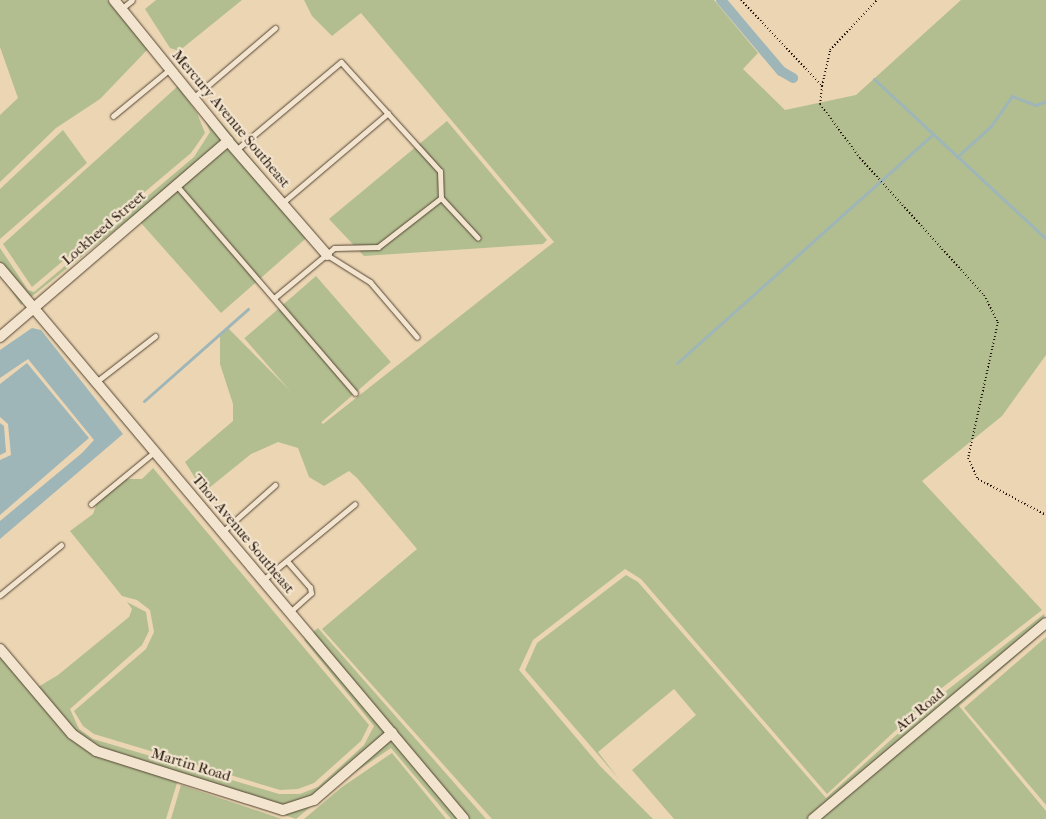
<!DOCTYPE html>
<html>
<head>
<meta charset="utf-8">
<style>
	body { margin:0 }
	#map { position:relative; width:1046px; height:819px; overflow:hidden; background:#ebd5b3; font-family:"IM FELL French Canon",serif }
	div>[style] { position:absolute }
	.green>* { inset:0; background:#b2be90; transform-origin:0 0 }
	.water>* { inset:0; background:#9eb6b8 }
	.stream>* { height:3px; margin:-1.5px; padding:0 1.5px; transform-origin:1.5px; border-radius:1.5px; background:#9eb6b8 }
	.canal>* { height:10px; margin:-5px; padding:0 5px; transform-origin:5px; border-radius:5px; background:#9eb6b8 }
	.path>* { height:2px; margin-top:-1px; transform-origin:0; background:repeating-linear-gradient(90deg,#221408 0 1px,transparent 0 3.5px) }
	.roads { filter:drop-shadow(0 0 1px #544433) drop-shadow(0 0 1px #544433) }
	.lane>* { height:5px; margin:-2.5px; padding:0 2.5px; transform-origin:2.5px; border-radius:2.5px; background:#f2e4ce }
	.street>* { height:10px; margin:-5px; padding:0 5px; transform-origin:5px; border-radius:5px; background:#f2e4ce }
	span { translate:-50% -50%; white-space:nowrap; text-align:center; line-height:1.15; -webkit-text-stroke:4.5px #f2e4ce; paint-order:stroke }
	.street-label { font-size:15px; color:#221408 }
</style>
</head>
<body>
<div id="map">
	<div class="green">
		<div style="clip-path:polygon(0 0,107px 0,148px 49px,100px 99px,56px 128px,0 182px,0 115px,18px 98px,0 47px)"></div>
		<div style="clip-path:polygon(156px 0,242px 0,179px 51px,170px 48px,145px 9px)"></div>
		<div style="clip-path:polygon(304px 0,714px 0,758px 53px,743px 69px,785px 110px,856px 95px,961px 0,1046px 0,1046px 355px,1002px 416px,922px 481px,1042px 610px,938px 691px,827px 794px,641px 579px,625px 569px,533px 640px,519px 670px,600px 766px,653px 819px,492px 819px,322px 629px,417px 549px,357px 478px,349px 471px,324px 486px,309px 477px,298px 448px,278px 442px,251px 454px,204px 492px,185px 462px,233px 421px,233px 404px,220px 364px,220px 335px,228px 328px,323px 424px,554px 242px,361px 13px,332px 36px,312px 16px)"></div>
		<div style="clip-path:polygon(184px 85px,226px 128px,312px 233px,221px 313px,134px 215px,21px 305px,0 274px,0 248px,28px 290px,34px 292px,194px 157px,210px 132px,201px 111px)"></div>
		<div style="clip-path:polygon(178px 86px,197px 113px,205px 133px,191px 153px,32px 287px,3px 244px)"></div>
		<div style="clip-path:polygon(447px 121px,547px 240px,543px 244px,364px 256px,329px 219px)"></div>
		<div style="clip-path:polygon(63px 130px,87px 163px,0 239px,0 189px)"></div>
		<div style="left:316px;top:276px;width:114px;height:95px;rotate:49deg"></div>
		<div style="clip-path:polygon(153px 468px,369px 725px,361px 741px,314px 783px,298px 789px,280px 790px,94px 734px,83px 726px,74px 711px,146px 649px,154px 632px,150px 610px,137px 600px,122px 596px,70px 531px,93px 514px,100px 494px,124px 479px,142px 479px)"></div>
		<div style="clip-path:polygon(626px 575px,638px 582px,826px 798px,941px 695px,1044px 614px,1046px 630px,959px 706px,1046px 811px,1046px 819px,674px 819px,632px 770px,696px 715px,674px 689px,598px 752px,619px 779px,525px 670px,537px 643px)"></div>
		<div style="clip-path:polygon(127px 602px,146px 612px,149px 631px,142px 645px,70px 709px,79px 729px,93px 739px,279px 794px,300px 794px,318px 787px,364px 745px,374px 726px,304px 640px,318px 628px,486px 819px,451px 819px,391px 748px,339px 783px,296px 819px,182px 780px,177px 783px,166px 819px,0 819px,0 653px,33px 690px,58px 675px,129px 617px,132px 609px)"></div>
		<div style="clip-path:polygon(1046px 637px,1046px 805px,964px 708px)"></div>
		<div style="clip-path:polygon(392px 753px,446px 819px,304px 819px,342px 787px)"></div>
		<div style="clip-path:polygon(181px 785px,282px 819px,171px 819px)"></div>
	</div>
	<div class="water">
		<div style="clip-path:polygon(32px 328px,41px 330px,123px 434px,0 539px,0 521px,82px 453px,94px 440px,28px 359px,0 378px,0 350px)"></div>
		<div style="clip-path:polygon(27px 363px,89px 438px,0 515px,0 460px,11px 455px,8px 424px,0 417px,0 384px)"></div>
		<div style="clip-path:polygon(0 423px,4px 426px,6px 452px,0 455px)"></div>
	</div>
	<div class="stream">
		<div style="left:874px;top:79px;width:235px;rotate:42.9deg"></div>
		<div style="left:957px;top:157px;width:46px;rotate:-42.4deg"></div>
		<div style="left:991px;top:126px;width:37px;rotate:-55deg"></div>
		<div style="left:1012px;top:96px;width:26px;rotate:21deg"></div>
		<div style="left:1036px;top:105px;width:11px;rotate:-22deg"></div>
		<div style="left:677px;top:363px;width:343px;rotate:-41.8deg"></div>
		<div style="left:144px;top:401px;width:139px;rotate:-41.5deg"></div>
	</div>
	<div class="canal">
		<div style="left:721px;top:0;width:93px;rotate:49.8deg"></div>
		<div style="left:781px;top:71px;width:14px;rotate:30deg"></div>
	</div>
	<div class="path">
		<div style="left:741px;top:0;width:118px;rotate:46.7deg"></div>
		<div style="left:822px;top:86px;width:18px;rotate:96deg"></div>
		<div style="left:820px;top:104px;width:67px;rotate:53.5deg"></div>
		<div style="left:860px;top:158px;width:185px;rotate:47.9deg"></div>
		<div style="left:984px;top:295px;width:30px;rotate:63deg"></div>
		<div style="left:998px;top:322px;width:139px;rotate:102.4deg"></div>
		<div style="left:968px;top:458px;width:23px;rotate:65deg"></div>
		<div style="left:978px;top:479px;width:77px;rotate:27.9deg"></div>
		<div style="left:822px;top:86px;width:37px;rotate:-77deg"></div>
		<div style="left:830px;top:50px;width:69px;rotate:-46.8deg"></div>
	</div>
	<div class="roads">
		<div class="lane">
			<div style="left:121px;top:9px;width:14px;rotate:-39deg"></div>
			<div style="left:193px;top:98px;width:108px;rotate:-40.5deg"></div>
			<div style="left:113px;top:116px;width:74px;rotate:-39.5deg"></div>
			<div style="left:236px;top:150px;width:137px;rotate:-40deg"></div>
			<div style="left:341px;top:62px;width:147px;rotate:47.8deg"></div>
			<div style="left:440px;top:171px;width:27px;rotate:88deg"></div>
			<div style="left:177px;top:186px;width:273px;rotate:49.3deg"></div>
			<div style="left:282px;top:203px;width:139px;rotate:-40.3deg"></div>
			<div style="left:327px;top:255px;width:51px;rotate:32.1deg"></div>
			<div style="left:370px;top:282px;width:72px;rotate:49.5deg"></div>
			<div style="left:274px;top:298px;width:78px;rotate:-39.8deg"></div>
			<div style="left:334px;top:248px;width:44px;rotate:-1.3deg"></div>
			<div style="left:378px;top:247px;width:80px;rotate:-37.9deg"></div>
			<div style="left:441px;top:198px;width:54px;rotate:47.2deg"></div>
			<div style="left:96px;top:382px;width:75px;rotate:-37.9deg"></div>
			<div style="left:91px;top:504px;width:82px;rotate:-39.5deg"></div>
			<div style="left:222px;top:532px;width:71px;rotate:-41.6deg"></div>
			<div style="left:287px;top:561px;width:35px;rotate:49deg"></div>
			<div style="left:310px;top:587px;width:6px;rotate:81deg"></div>
			<div style="left:311px;top:593px;width:28px;rotate:138deg"></div>
			<div style="left:263px;top:580px;width:119px;rotate:-39.6deg"></div>
			<div style="left:0;top:595px;width:79px;rotate:-39.3deg"></div>
		</div>
		<div class="street">
			<div style="left:114px;top:0;width:181px;rotate:51deg"></div>
			<div style="left:228px;top:141px;width:151px;rotate:49deg"></div>
			<div style="left:0;top:268px;width:720px;rotate:49.9deg"></div>
			<div style="left:0;top:337px;width:301px;rotate:-40.7deg"></div>
			<div style="left:0;top:649px;width:111px;rotate:49.7deg"></div>
			<div style="left:72px;top:734px;width:29px;rotate:35deg"></div>
			<div style="left:96px;top:751px;width:196px;rotate:17.5deg"></div>
			<div style="left:283px;top:810px;width:33px;rotate:-18deg"></div>
			<div style="left:314px;top:800px;width:103px;rotate:-40.7deg"></div>
			<div style="left:813px;top:819px;width:304px;rotate:-40.1deg"></div>
		</div>
	</div>
	<div class="street-label">
		<span style="left:231px;top:119px;rotate:50deg">Mercury Avenue Southeast</span>
		<span style="left:104px;top:228px;rotate:-41deg">Lockheed Street</span>
		<span style="left:243px;top:534px;rotate:50deg">Thor Avenue Southeast</span>
		<span style="left:920px;top:710px;rotate:-40deg">Atz Road</span>
		<span style="left:191px;top:765px;rotate:17deg">Martin Road</span>
	</div>
</div>
</body>
</html>
